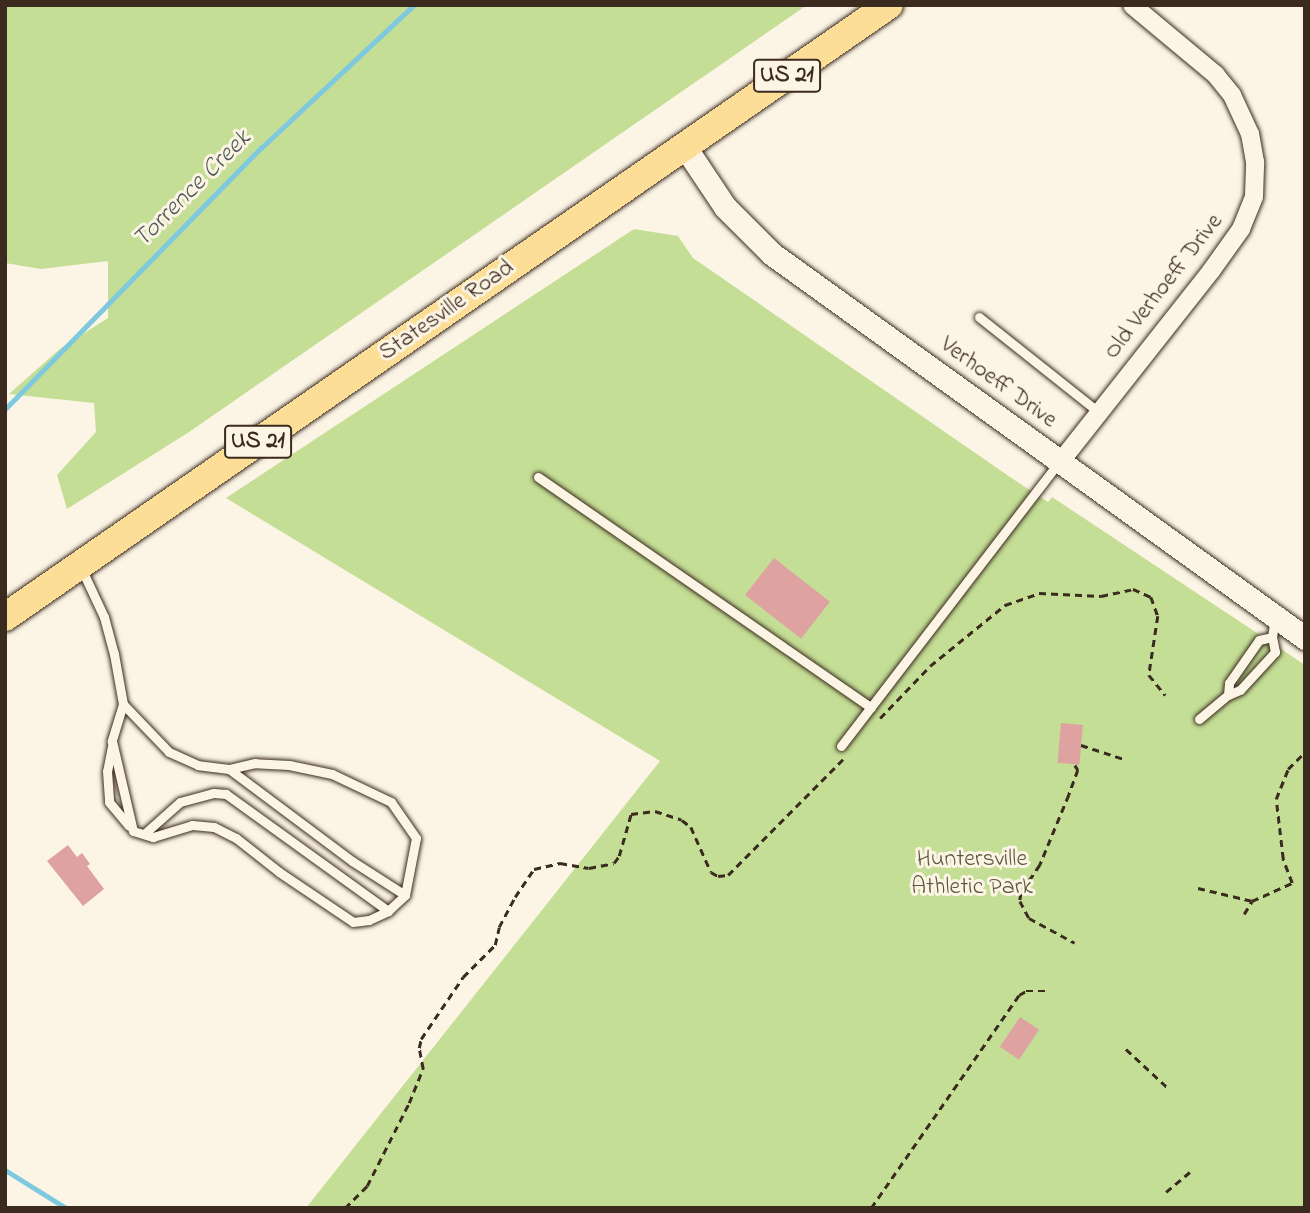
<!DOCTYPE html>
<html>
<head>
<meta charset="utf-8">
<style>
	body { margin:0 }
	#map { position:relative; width:1310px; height:1213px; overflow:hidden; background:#fcf5e5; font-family:"Indie Flower",sans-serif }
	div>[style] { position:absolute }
	.green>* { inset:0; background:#c4de95 }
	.stream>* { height:5px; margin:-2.5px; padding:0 2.5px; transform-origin:2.5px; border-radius:2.5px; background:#7fc9df }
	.building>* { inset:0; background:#dea3a1; transform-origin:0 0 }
	.path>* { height:2.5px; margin-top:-1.25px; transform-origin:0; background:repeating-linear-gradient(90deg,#3b2a1e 0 7px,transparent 0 12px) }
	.roads { filter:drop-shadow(0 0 2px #3b2a1e) drop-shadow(0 0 2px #3b2a1e) }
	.service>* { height:9px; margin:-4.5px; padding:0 4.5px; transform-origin:4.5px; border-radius:4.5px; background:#fcf5e5 }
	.minor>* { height:18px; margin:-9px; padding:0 9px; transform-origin:9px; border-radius:9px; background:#fcf5e5 }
	.tertiary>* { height:23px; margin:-11.5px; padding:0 11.5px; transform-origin:11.5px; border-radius:11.5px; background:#fcf5e5 }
	.primary>* { height:28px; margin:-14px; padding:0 14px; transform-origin:14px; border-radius:14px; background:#fdde96 }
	span { translate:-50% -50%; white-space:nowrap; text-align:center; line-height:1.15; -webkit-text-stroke:6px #fcf5e5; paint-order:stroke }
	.shield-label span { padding:2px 5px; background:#fcf5e5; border:2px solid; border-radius:5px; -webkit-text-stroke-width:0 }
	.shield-label { font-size:23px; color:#3b2a1e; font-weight:700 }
	.street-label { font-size:24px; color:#3b2a1e }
	.park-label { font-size:24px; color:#5d573c }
	.water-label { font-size:26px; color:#4f5a58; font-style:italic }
	.frame { position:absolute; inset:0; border:7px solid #3b2a1e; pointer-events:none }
</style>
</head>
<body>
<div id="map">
	<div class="green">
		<div style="clip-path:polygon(5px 5px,807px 5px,189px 432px,67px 509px,57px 475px,96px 432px,94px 403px,9px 394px,61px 348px,108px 318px,108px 261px,41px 269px,5px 263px)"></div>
		<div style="clip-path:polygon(634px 229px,678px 236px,693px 258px,1013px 479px,1048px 502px,1052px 497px,1305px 665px,1305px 1208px,306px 1208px,660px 761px,226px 498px)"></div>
	</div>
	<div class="stream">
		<div style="left:5px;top:409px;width:366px;rotate:-45.6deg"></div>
		<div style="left:261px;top:148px;width:209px;rotate:-43.1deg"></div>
		<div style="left:5px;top:1170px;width:72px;rotate:31.9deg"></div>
	</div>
	<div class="building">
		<div style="left:774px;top:558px;width:71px;height:47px;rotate:38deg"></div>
		<div style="left:1061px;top:723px;width:22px;height:40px;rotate:5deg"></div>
		<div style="clip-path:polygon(68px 845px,77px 857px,82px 853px,90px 864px,87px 866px,104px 889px,83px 906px,47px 861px)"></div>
		<div style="left:1020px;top:1017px;width:23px;height:36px;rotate:34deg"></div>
	</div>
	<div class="path">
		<div style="left:880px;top:718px;width:72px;rotate:-46.1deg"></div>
		<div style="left:930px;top:666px;width:97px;rotate:-39.1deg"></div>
		<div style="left:1005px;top:605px;width:36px;rotate:-19deg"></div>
		<div style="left:1039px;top:593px;width:62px;rotate:2.8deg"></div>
		<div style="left:1101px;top:596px;width:33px;rotate:-12deg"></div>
		<div style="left:1133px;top:589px;width:20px;rotate:24deg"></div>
		<div style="left:1151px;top:597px;width:20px;rotate:70deg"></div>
		<div style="left:1158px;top:616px;width:60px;rotate:98.7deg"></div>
		<div style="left:1149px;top:675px;width:26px;rotate:51deg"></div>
		<div style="left:1081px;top:745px;width:48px;rotate:18.1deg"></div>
		<div style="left:1075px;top:765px;width:6px;rotate:59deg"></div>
		<div style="left:1078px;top:770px;width:27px;rotate:110deg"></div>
		<div style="left:1069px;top:795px;width:76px;rotate:112.5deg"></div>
		<div style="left:1040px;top:865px;width:34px;rotate:124deg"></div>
		<div style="left:1021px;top:893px;width:8px;rotate:97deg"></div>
		<div style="left:1020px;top:901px;width:19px;rotate:62deg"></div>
		<div style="left:1029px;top:918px;width:52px;rotate:28.5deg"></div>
		<div style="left:1198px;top:888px;width:56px;rotate:13.5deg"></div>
		<div style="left:1252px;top:901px;width:44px;rotate:-24.2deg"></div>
		<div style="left:1292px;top:883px;width:26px;rotate:-111deg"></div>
		<div style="left:1283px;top:859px;width:60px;rotate:-96.7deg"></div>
		<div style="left:1276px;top:799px;width:32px;rotate:-68deg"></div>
		<div style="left:1288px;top:769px;width:24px;rotate:-45deg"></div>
		<div style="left:1244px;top:914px;width:15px;rotate:-58deg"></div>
		<div style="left:1126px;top:1049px;width:56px;rotate:42.8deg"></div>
		<div style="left:1166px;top:1192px;width:31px;rotate:-40deg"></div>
		<div style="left:345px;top:1208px;width:31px;rotate:-45deg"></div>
		<div style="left:367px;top:1186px;width:93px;rotate:-63.2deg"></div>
		<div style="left:409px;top:1103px;width:37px;rotate:-68deg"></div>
		<div style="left:423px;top:1069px;width:21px;rotate:-101deg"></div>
		<div style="left:419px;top:1048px;width:9px;rotate:-77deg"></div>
		<div style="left:421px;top:1039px;width:75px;rotate:-55.9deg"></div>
		<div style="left:463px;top:977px;width:45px;rotate:-45deg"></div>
		<div style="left:495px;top:945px;width:18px;rotate:-77deg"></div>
		<div style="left:499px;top:927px;width:34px;rotate:-62deg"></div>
		<div style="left:515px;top:897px;width:34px;rotate:-56deg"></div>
		<div style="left:534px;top:869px;width:27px;rotate:-13deg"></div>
		<div style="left:560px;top:863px;width:29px;rotate:10deg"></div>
		<div style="left:589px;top:868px;width:25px;rotate:-11deg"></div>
		<div style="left:614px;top:863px;width:9px;rotate:-54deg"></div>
		<div style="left:619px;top:856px;width:44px;rotate:-74.1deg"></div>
		<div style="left:631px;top:814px;width:24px;rotate:-7deg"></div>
		<div style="left:655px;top:811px;width:28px;rotate:18deg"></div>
		<div style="left:682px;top:820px;width:11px;rotate:38deg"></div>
		<div style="left:691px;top:827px;width:49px;rotate:66deg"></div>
		<div style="left:711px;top:872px;width:8px;rotate:30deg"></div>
		<div style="left:718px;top:876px;width:10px;rotate:-6deg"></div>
		<div style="left:728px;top:875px;width:163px;rotate:-45.2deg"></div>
		<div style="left:871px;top:1208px;width:259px;rotate:-55.2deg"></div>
		<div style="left:1019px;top:995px;width:8px;rotate:-30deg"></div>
		<div style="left:1026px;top:991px;width:24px"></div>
	</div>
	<div class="roads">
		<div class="service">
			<div style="left:979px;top:317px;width:151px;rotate:38.5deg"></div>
			<div style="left:538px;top:477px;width:405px;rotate:34.7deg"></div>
			<div style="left:82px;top:570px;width:52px;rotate:64.9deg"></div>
			<div style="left:104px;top:617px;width:38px;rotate:75deg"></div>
			<div style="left:114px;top:654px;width:51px;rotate:79.8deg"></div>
			<div style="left:123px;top:704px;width:39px;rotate:107deg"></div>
			<div style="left:112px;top:741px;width:92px;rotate:76.9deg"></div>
			<div style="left:133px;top:831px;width:21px;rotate:17deg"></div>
			<div style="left:153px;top:837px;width:41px;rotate:-17.1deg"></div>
			<div style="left:192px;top:825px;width:22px;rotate:5deg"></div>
			<div style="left:214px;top:827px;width:25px;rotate:27deg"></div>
			<div style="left:236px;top:838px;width:55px;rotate:38.3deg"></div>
			<div style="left:279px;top:872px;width:89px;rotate:34deg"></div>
			<div style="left:353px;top:922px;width:16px;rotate:-7deg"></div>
			<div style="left:369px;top:920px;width:21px;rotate:-25deg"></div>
			<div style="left:388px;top:911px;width:23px;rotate:-43deg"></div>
			<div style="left:405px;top:895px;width:58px;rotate:-79.1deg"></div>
			<div style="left:416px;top:838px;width:44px;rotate:-124.8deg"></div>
			<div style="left:391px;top:802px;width:65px;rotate:-154.6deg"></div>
			<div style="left:332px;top:774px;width:44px;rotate:-168.2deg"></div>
			<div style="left:289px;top:765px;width:34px;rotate:-177deg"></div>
			<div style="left:255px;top:763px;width:27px;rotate:167deg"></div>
			<div style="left:229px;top:769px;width:31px;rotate:-173deg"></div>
			<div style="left:198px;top:765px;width:32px;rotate:-156deg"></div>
			<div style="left:169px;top:752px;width:66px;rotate:-133.8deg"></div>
			<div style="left:1228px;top:695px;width:12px;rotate:-85deg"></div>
			<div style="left:1229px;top:683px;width:52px;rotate:-55.1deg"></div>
			<div style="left:1259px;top:640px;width:13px;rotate:-13deg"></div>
			<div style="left:1199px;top:719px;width:38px;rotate:-40deg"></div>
			<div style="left:1228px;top:695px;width:13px;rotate:-23deg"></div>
			<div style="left:1240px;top:690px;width:52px;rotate:-47.4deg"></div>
			<div style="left:1275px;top:652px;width:15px;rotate:-101deg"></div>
			<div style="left:1272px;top:637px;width:19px;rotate:-81deg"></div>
			<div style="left:112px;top:746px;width:25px;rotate:101deg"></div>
			<div style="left:107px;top:771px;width:31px;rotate:86deg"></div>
			<div style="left:109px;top:802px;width:31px;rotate:50deg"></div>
			<div style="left:841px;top:746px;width:358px;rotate:-52.5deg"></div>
			<div style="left:229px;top:769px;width:154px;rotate:36.8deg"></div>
			<div style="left:352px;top:861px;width:63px;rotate:32.7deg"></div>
			<div style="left:144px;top:834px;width:48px;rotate:-41.6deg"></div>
			<div style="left:180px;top:802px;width:35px;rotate:-15deg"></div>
			<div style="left:214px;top:793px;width:12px;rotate:5deg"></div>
			<div style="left:226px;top:794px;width:200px;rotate:35.8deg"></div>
		</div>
		<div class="minor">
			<div style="left:1061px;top:461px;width:242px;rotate:-51.7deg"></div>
			<div style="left:1211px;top:271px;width:52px;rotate:-54.5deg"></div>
			<div style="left:1241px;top:229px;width:35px;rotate:-68deg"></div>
			<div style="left:1254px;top:196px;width:34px;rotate:-88deg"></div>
			<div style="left:1255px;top:162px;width:28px;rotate:-100deg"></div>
			<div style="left:1250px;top:134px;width:43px;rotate:-114.8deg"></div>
			<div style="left:1232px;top:95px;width:26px;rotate:-129deg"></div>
			<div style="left:1216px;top:75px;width:109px;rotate:-140.2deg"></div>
		</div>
		<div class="tertiary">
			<div style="left:685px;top:147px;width:72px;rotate:56.3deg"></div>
			<div style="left:725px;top:207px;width:66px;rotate:45deg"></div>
			<div style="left:772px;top:254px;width:657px;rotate:35.77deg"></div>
		</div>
		<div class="primary">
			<div style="left:5px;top:617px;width:1075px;rotate:-34.7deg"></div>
		</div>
	</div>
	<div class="shield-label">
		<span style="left:787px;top:76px">US 21</span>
		<span style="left:258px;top:442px">US 21</span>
	</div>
	<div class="street-label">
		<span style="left:1164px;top:287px;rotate:-52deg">Old Verhoeff Drive</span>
		<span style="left:447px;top:311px;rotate:-35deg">Statesville Road</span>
		<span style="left:998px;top:383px;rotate:36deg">Verhoeff Drive</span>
	</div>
	<div class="park-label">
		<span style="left:972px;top:874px">Huntersville<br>Athletic Park</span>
	</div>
	<div class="water-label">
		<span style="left:193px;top:190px;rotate:-45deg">Torrence Creek</span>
	</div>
	<div class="frame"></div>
</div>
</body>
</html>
